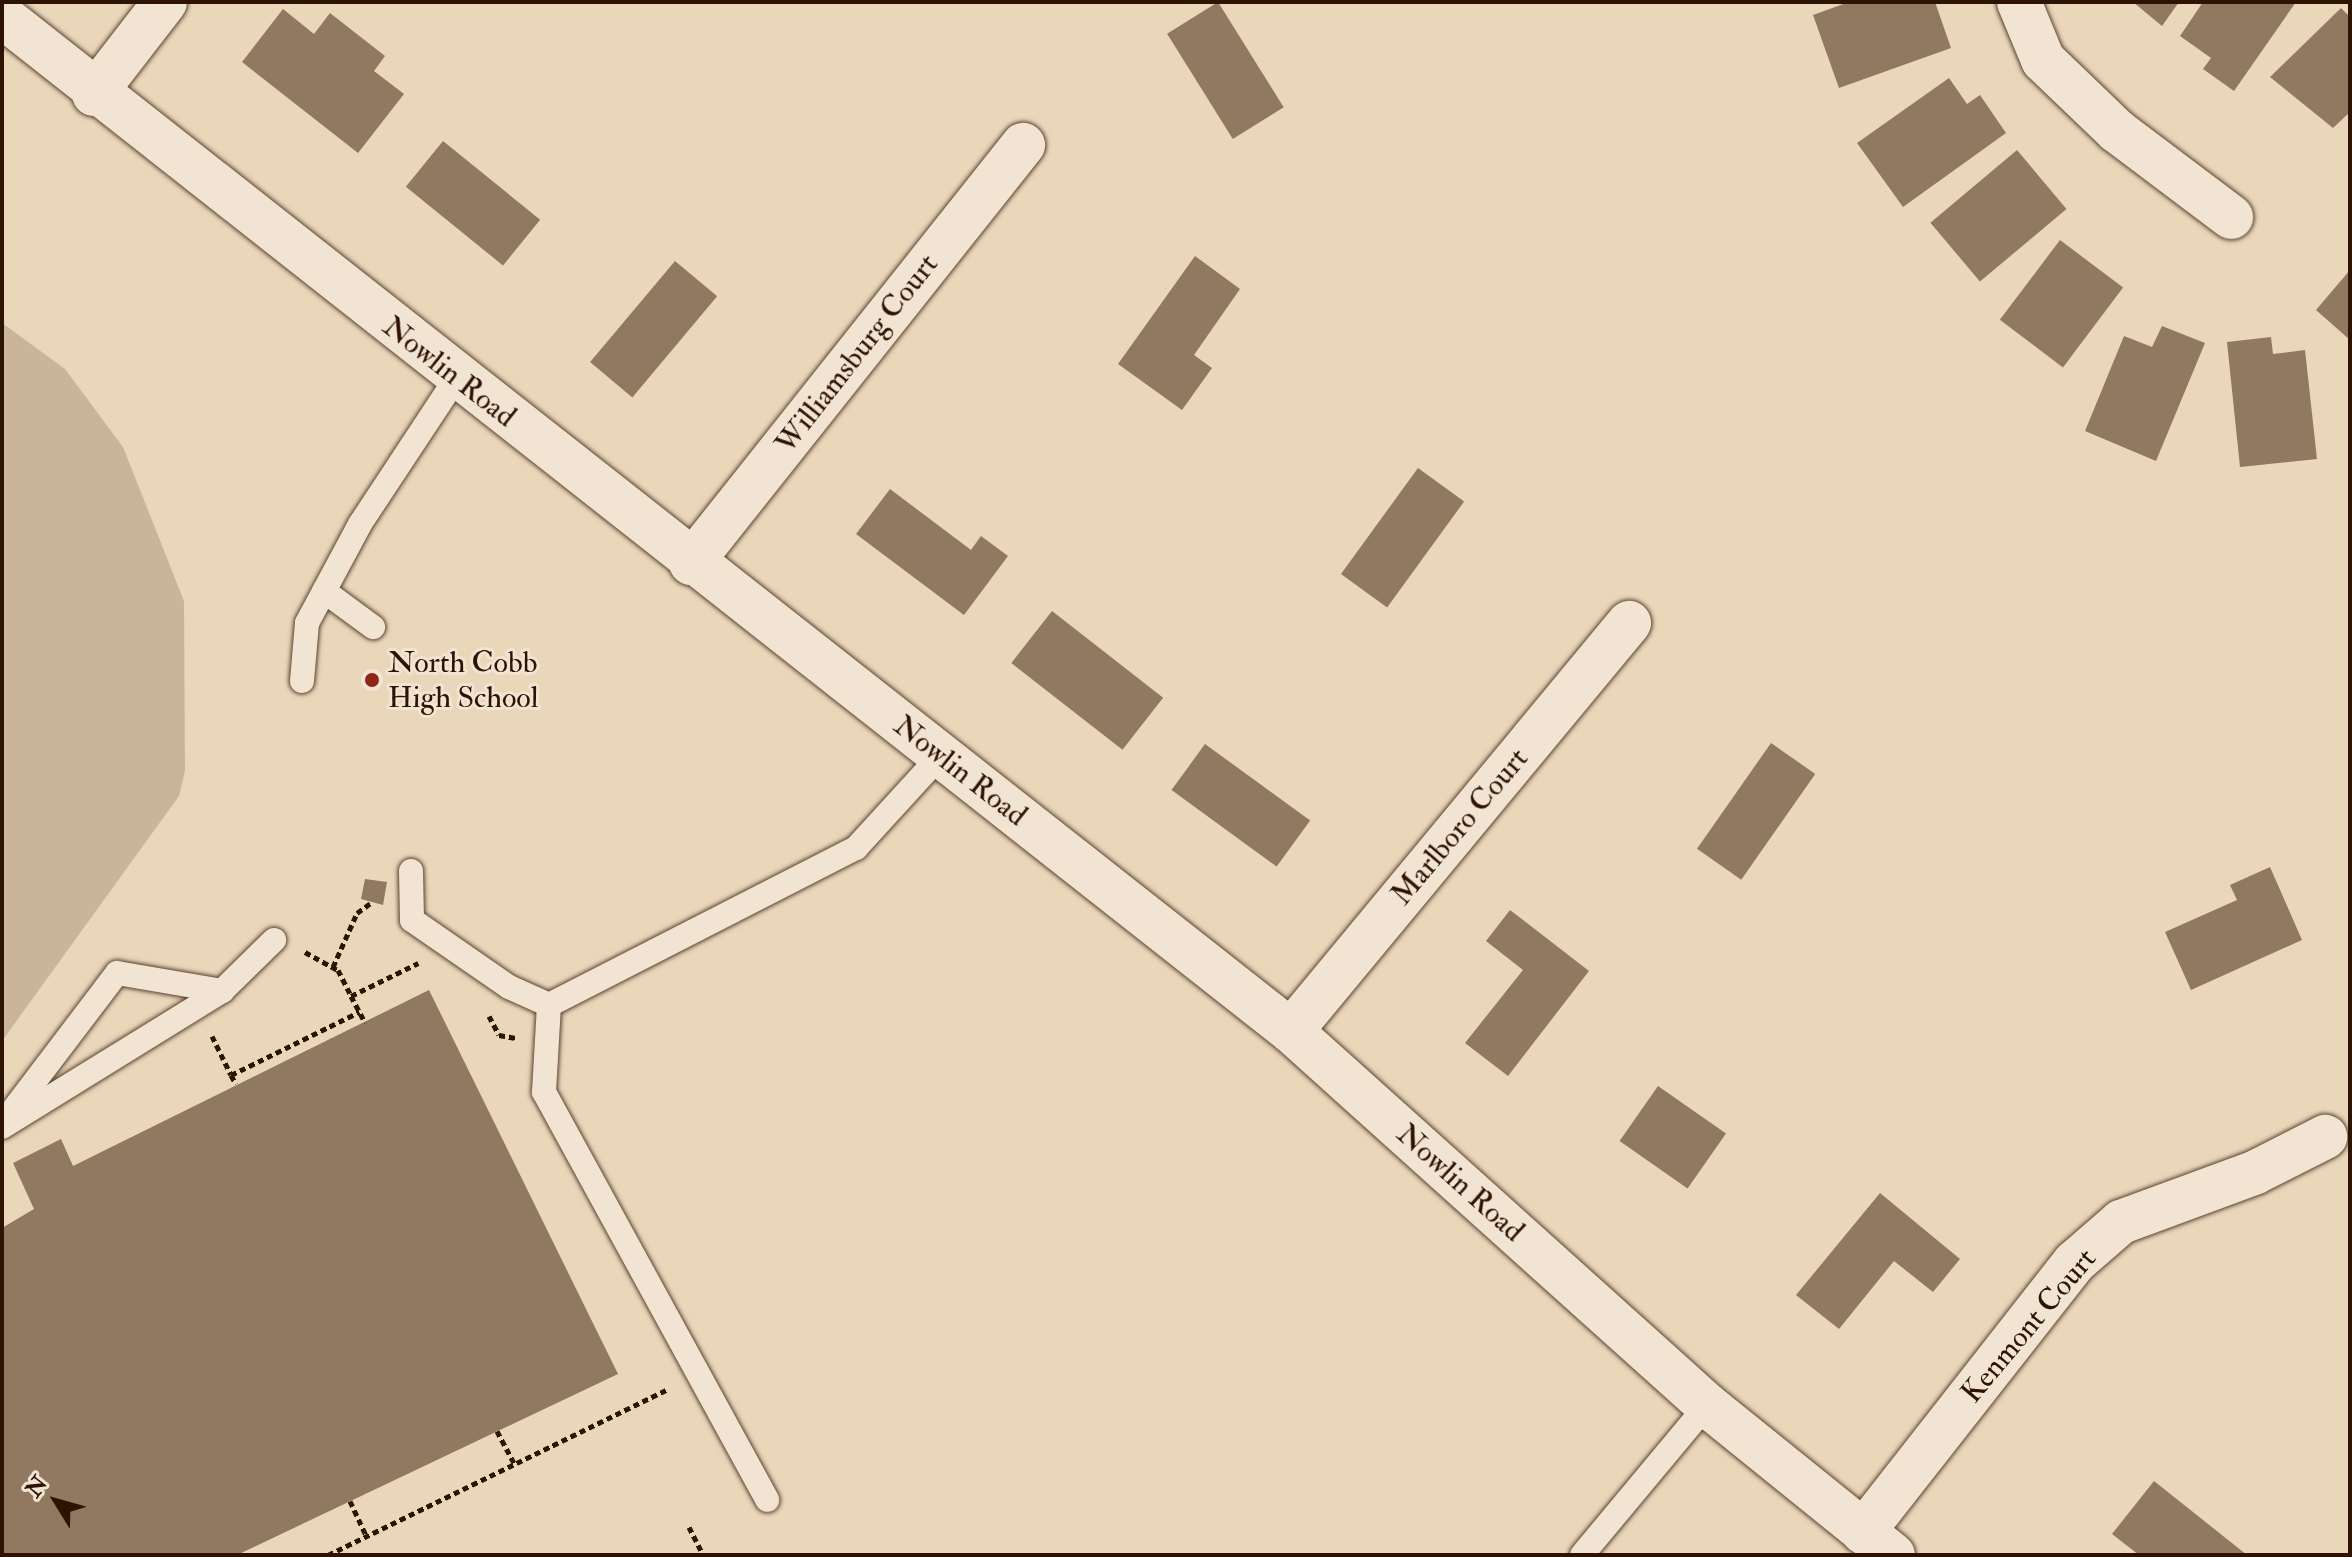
<!DOCTYPE html>
<html>
<head>
<meta charset="utf-8">
<style>
	body { margin:0 }
	#map { position:relative; width:2352px; height:1557px; overflow:hidden; background:#ead6b9; font-family:"IM FELL Double Pica",serif }
	div>[style] { position:absolute }
	.green>* { inset:0; background:#cab59a }
	.building>* { inset:0; background:#907861; transform-origin:0 0 }
	.path>* { height:5px; margin-top:-2.5px; transform-origin:0; background:repeating-linear-gradient(90deg,#2e1202 0 6px,transparent 0 10px) }
	.roads { filter:drop-shadow(0 0 2px #5d4330) drop-shadow(0 0 2px #5d4330) }
	.lane>* { height:24px; margin:-12px; padding:0 12px; transform-origin:12px; border-radius:12px; background:#f1e4d2 }
	.street>* { height:44px; margin:-22px; padding:0 22px; transform-origin:22px; border-radius:22px; background:#f1e4d2 }
	.dots>* { width:22px; height:22px; translate:-50% -50%; box-sizing:border-box; border:4px solid #f1e4d2; border-radius:50% }
	span { translate:-50% -50%; white-space:nowrap; text-align:center; line-height:1.15; -webkit-text-stroke:6px #f1e4d2; paint-order:stroke }
	.street-label { font-size:30px; color:#2e1202 }
	.poi-label { font-size:30px; color:#2e1202 }
	.left { translate:0 -50%; text-align:left }
	.frame { position:absolute; inset:0; border:4px solid #2e1202; pointer-events:none }
	.north { position:absolute; left:16px; top:1461px; width:80px; height:80px; -webkit-text-stroke:6px #f1e4d2; paint-order:stroke; rotate:307deg; font-size:22px; font-weight:700; line-height:32px; text-align:center; color:#2e1202 }
	.north::after { content:''; display:block; margin:auto; width:28px; height:36px; background:#2e1202; clip-path:polygon(50% 0,100% 100%,50% 72%,0 100%) }
</style>
</head>
<body>
<div id="map">
	<div class="green">
		<div style="clip-path:polygon(2px 323px,65px 369px,123px 447px,184px 601px,185px 771px,179px 796px,2px 1041px)"></div>
	</div>
	<div class="building">
		<div style="left:1218px;top:2px;width:124px;height:60px;rotate:58deg"></div>
		<div style="clip-path:polygon(1849px 2px,1935px 2px,1951px 48px,1839px 88px,1813px 15px)"></div>
		<div style="clip-path:polygon(2133px 2px,2179px 2px,2162px 26px)"></div>
		<div style="clip-path:polygon(2203px 2px,2296px 2px,2234px 91px,2203px 69px,2211px 58px,2180px 36px)"></div>
		<div style="clip-path:polygon(2341px 8px,2350px 17px,2350px 112px,2333px 128px,2270px 77px)"></div>
		<div style="clip-path:polygon(283px 9px,314px 34px,330px 13px,385px 56px,374px 71px,404px 94px,358px 153px,242px 62px)"></div>
		<div style="clip-path:polygon(1949px 78px,1967px 104px,1980px 95px,2006px 133px,1903px 207px,1857px 143px)"></div>
		<div style="left:443px;top:141px;width:125px;height:59px;rotate:39deg"></div>
		<div style="left:2017px;top:150px;width:77px;height:113px;rotate:50deg"></div>
		<div style="left:2060px;top:240px;width:79px;height:100px;rotate:37deg"></div>
		<div style="clip-path:polygon(1195px 256px,1240px 289px,1194px 355px,1212px 368px,1182px 410px,1118px 364px)"></div>
		<div style="left:675px;top:261px;width:55px;height:132px;rotate:40deg"></div>
		<div style="clip-path:polygon(2350px 270px,2350px 340px,2316px 310px)"></div>
		<div style="clip-path:polygon(2162px 326px,2205px 343px,2156px 461px,2085px 431px,2124px 336px,2152px 347px)"></div>
		<div style="clip-path:polygon(2271px 337px,2273px 354px,2305px 350px,2317px 459px,2240px 467px,2227px 342px)"></div>
		<div style="left:1418px;top:468px;width:57px;height:131px;rotate:36deg"></div>
		<div style="clip-path:polygon(890px 489px,971px 550px,981px 536px,1008px 556px,964px 615px,856px 534px)"></div>
		<div style="left:1052px;top:611px;width:141px;height:66px;rotate:38deg"></div>
		<div style="left:1771px;top:743px;width:54px;height:129px;rotate:35deg"></div>
		<div style="left:1205px;top:744px;width:130px;height:57px;rotate:36deg"></div>
		<div style="clip-path:polygon(2270px 867px,2302px 940px,2191px 990px,2165px 932px,2237px 900px,2230px 885px)"></div>
		<div style="clip-path:polygon(365px 879px,387px 882px,383px 905px,361px 899px)"></div>
		<div style="clip-path:polygon(1510px 910px,1589px 971px,1508px 1076px,1465px 1043px,1523px 970px,1486px 941px)"></div>
		<div style="clip-path:polygon(429px 990px,618px 1374px,237px 1555px,2px 1555px,2px 1228px,34px 1209px,13px 1163px,61px 1139px,73px 1166px)"></div>
		<div style="left:1658px;top:1086px;width:83px;height:67px;rotate:35deg"></div>
		<div style="clip-path:polygon(1880px 1193px,1960px 1259px,1933px 1292px,1894px 1261px,1839px 1329px,1796px 1295px)"></div>
		<div style="clip-path:polygon(2154px 1481px,2247px 1555px,2139px 1555px,2112px 1534px)"></div>
	</div>
	<div class="path">
		<div style="left:305px;top:952px;width:38px;rotate:29deg"></div>
		<div style="left:338px;top:970px;width:29px;rotate:63deg"></div>
		<div style="left:351px;top:996px;width:75px;rotate:-26.2deg"></div>
		<div style="left:333px;top:967px;width:59px;rotate:-66deg"></div>
		<div style="left:357px;top:913px;width:19px;rotate:-36deg"></div>
		<div style="left:351px;top:996px;width:30px;rotate:62deg"></div>
		<div style="left:489px;top:1016px;width:21px;rotate:62deg"></div>
		<div style="left:499px;top:1035px;width:17px;rotate:10deg"></div>
		<div style="left:212px;top:1036px;width:43px;rotate:64deg"></div>
		<div style="left:231px;top:1075px;width:143px;rotate:-26.2deg"></div>
		<div style="left:231px;top:1075px;width:10px;rotate:61deg"></div>
		<div style="left:497px;top:1431px;width:38px;rotate:62deg"></div>
		<div style="left:350px;top:1501px;width:40px;rotate:65deg"></div>
		<div style="left:689px;top:1527px;width:31px;rotate:63deg"></div>
		<div style="left:328px;top:1555px;width:379px;rotate:-26deg"></div>
	</div>
	<div class="roads">
		<div class="lane">
			<div style="left:324px;top:591px;width:61px;rotate:36.3deg"></div>
			<div style="left:302px;top:681px;width:58px;rotate:-85.1deg"></div>
			<div style="left:307px;top:623px;width:112px;rotate:-61.8deg"></div>
			<div style="left:360px;top:524px;width:176px;rotate:-56.6deg"></div>
			<div style="left:411px;top:871px;width:49px;rotate:88.8deg"></div>
			<div style="left:412px;top:920px;width:118px;rotate:34.6deg"></div>
			<div style="left:509px;top:987px;width:44px;rotate:24.2deg"></div>
			<div style="left:549px;top:1005px;width:87px;rotate:93.3deg"></div>
			<div style="left:544px;top:1092px;width:465px;rotate:61.3deg"></div>
			<div style="left:549px;top:1005px;width:345px;rotate:-27.1deg"></div>
			<div style="left:856px;top:848px;width:126px;rotate:-47.6deg"></div>
			<div style="left:13px;top:1110px;width:172px;rotate:-52.8deg"></div>
			<div style="left:117px;top:973px;width:107px;rotate:9.7deg"></div>
			<div style="left:2px;top:1127px;width:259px;rotate:-31.7deg"></div>
			<div style="left:222px;top:991px;width:73px;rotate:-44.4deg"></div>
			<div style="left:1582px;top:1555px;width:195px;rotate:-50.2deg"></div>
		</div>
		<div class="street">
			<div style="left:2019px;top:2px;width:63px;rotate:67.5deg"></div>
			<div style="left:2043px;top:60px;width:103px;rotate:43.8deg"></div>
			<div style="left:2117px;top:131px;width:143px;rotate:37deg"></div>
			<div style="left:2px;top:16px;width:1641px;rotate:38.22deg"></div>
			<div style="left:1291px;top:1031px;width:559px;rotate:41.96deg"></div>
			<div style="left:1707px;top:1405px;width:239px;rotate:38.9deg"></div>
			<div style="left:94px;top:94px;width:116px;rotate:-52.3deg"></div>
			<div style="left:691px;top:563px;width:534px;rotate:-51.54deg"></div>
			<div style="left:1291px;top:1031px;width:530px;rotate:-50.36deg"></div>
			<div style="left:1863px;top:1532px;width:343px;rotate:-51.9deg"></div>
			<div style="left:2075px;top:1262px;width:61px;rotate:-41deg"></div>
			<div style="left:2121px;top:1222px;width:142px;rotate:-20.2deg"></div>
			<div style="left:2254px;top:1173px;width:80px;rotate:-26.9deg"></div>
		</div>
	</div>
	<div class="dots">
		<div style="left:372px;top:680px;background:#8f2418"></div>
	</div>
	<div class="street-label">
		<span style="left:857px;top:354px;rotate:-52deg">Williamsburg Court</span>
		<span style="left:449px;top:372px;rotate:38deg">Nowlin Road</span>
		<span style="left:960px;top:771px;rotate:38deg">Nowlin Road</span>
		<span style="left:1460px;top:827px;rotate:-50deg">Marlboro Court</span>
		<span style="left:1460px;top:1183px;rotate:42deg">Nowlin Road</span>
		<span style="left:2029px;top:1326px;rotate:-50deg">Kenmont Court</span>
	</div>
	<div class="poi-label">
		<span class="left" style="left:388px;top:680px">North Cobb<br>High School</span>
	</div>
	<div class="frame"></div>
	<div class="north">N</div>
</div>
</body>
</html>
